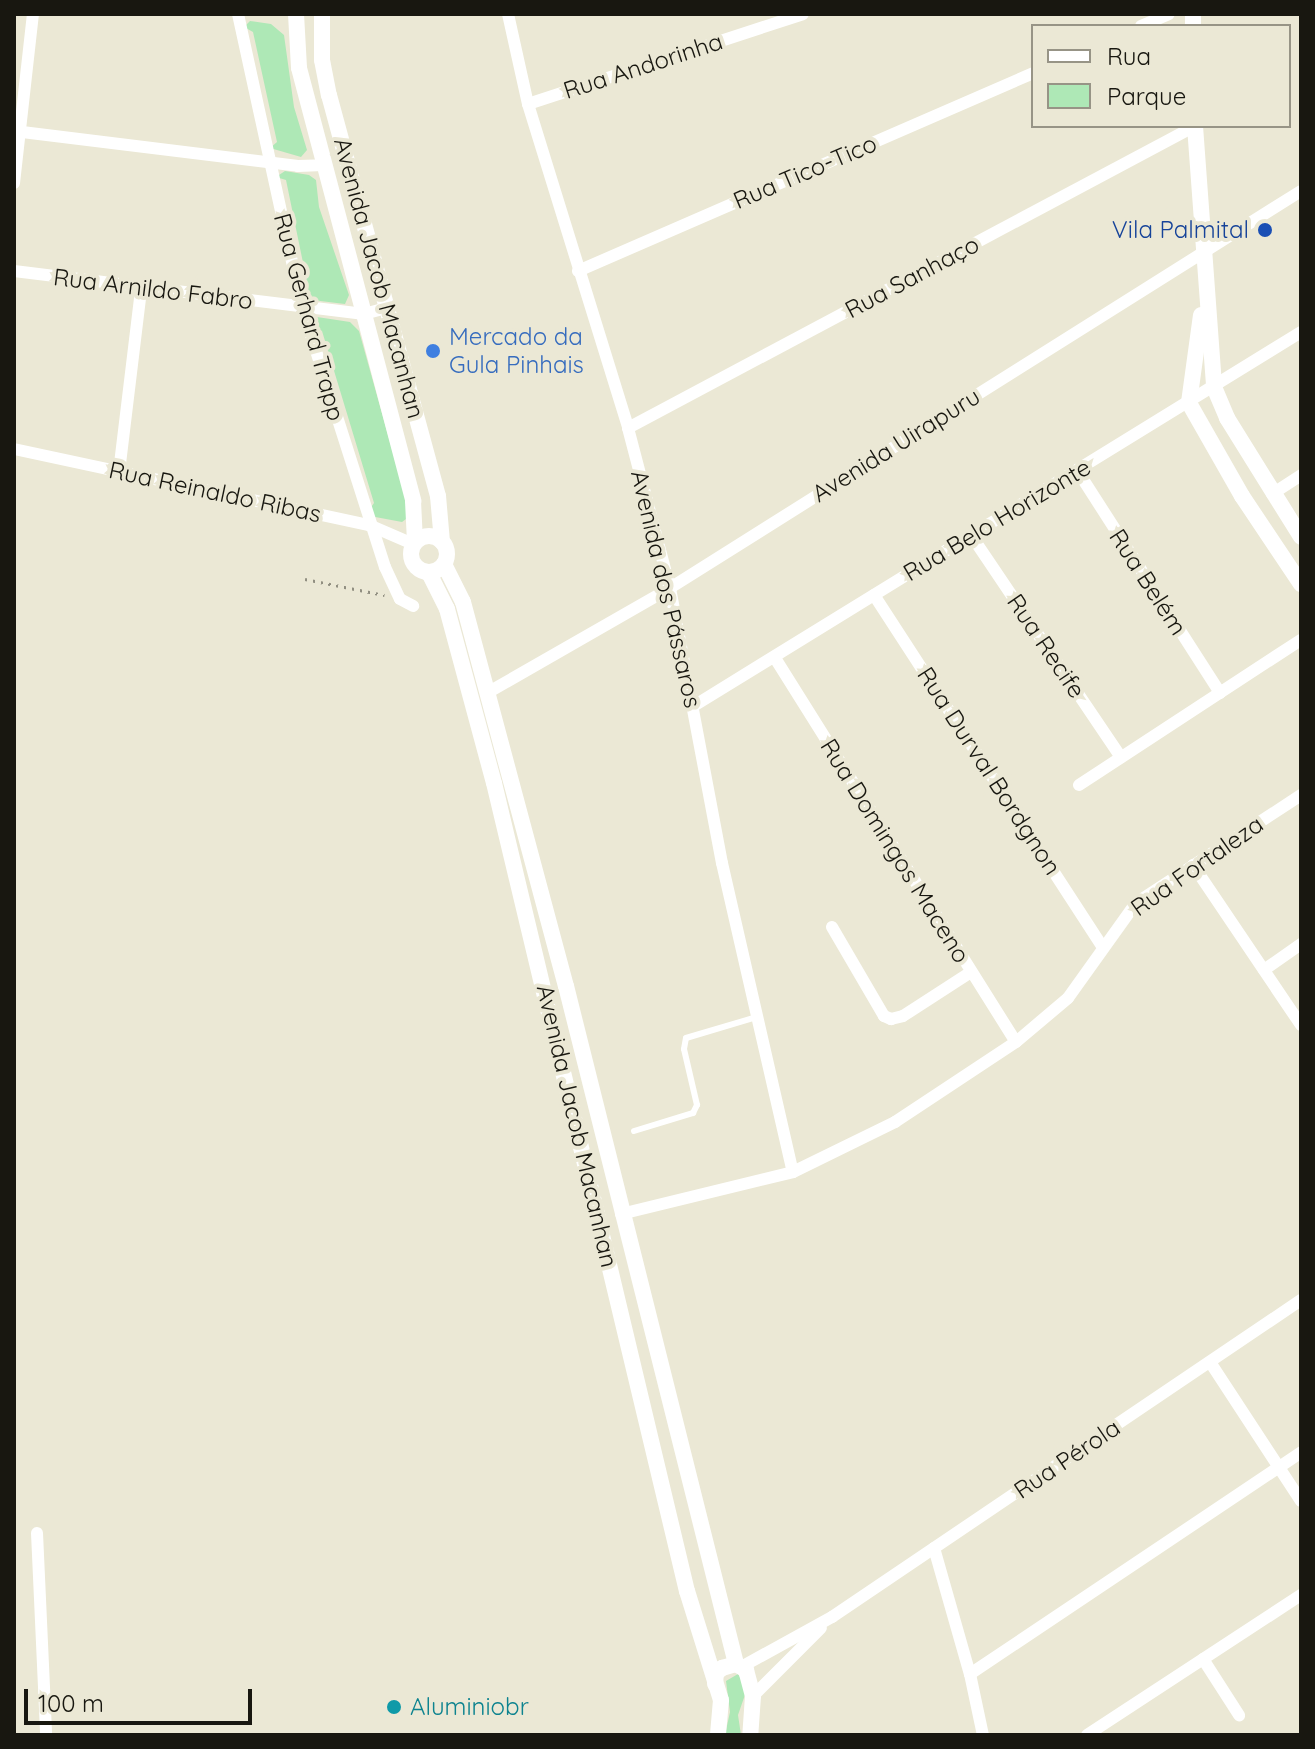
<!DOCTYPE html>
<html>
<head>
<meta charset="utf-8">
<style>
	body { margin:0 }
	#map { position:relative; width:1315px; height:1749px; overflow:hidden; background:#ebe8d5; font-family:Quicksand,sans-serif }
	div>[style] { position:absolute }
	.green>* { inset:0; background:#aee8b6 }
	.path>* { height:3px; margin-top:-1.5px; transform-origin:0; background:repeating-linear-gradient(90deg,#918f81 0 2px,transparent 0 8px) }
	.lane>* { height:6px; margin:-3px; padding:0 3px; transform-origin:3px; border-radius:3px; background:#fff }
	.street>* { height:12px; margin:-6px; padding:0 6px; transform-origin:6px; border-radius:6px; background:#fff }
	.secondary>* { height:16px; margin:-8px; padding:0 8px; transform-origin:8px; border-radius:8px; background:#fff }
	.secondary>.ring { margin:-8px; padding:0; box-sizing:content-box; background:none; border:16px solid #fff; border-radius:50% }
	.dots>* { width:22px; height:22px; translate:-50% -50%; box-sizing:border-box; border:4px solid #ebe8d5; border-radius:50% }
	span { translate:-50% -50%; white-space:nowrap; text-align:center; line-height:1.15; -webkit-text-stroke:8px #ebe8d5; paint-order:stroke }
	.street-label { font-size:24px; color:#181710 }
	.transit-label { font-size:24px; color:#164399 }
	.right { translate:-100% -50%; text-align:right }
	.shop-label { font-size:24px; color:#366cbe }
	.left { translate:0 -50%; text-align:left }
	.culture-label { font-size:24px; color:#0d838f }
	.frame { position:absolute; inset:0; border:16px solid #181710; pointer-events:none }
	.legend { position:absolute; left:1031px; top:24px; width:260px; height:104px; box-sizing:border-box; background:#ebe8d5; border:2px solid #979486; margin:0; padding:10px 14px; list-style:none; font-size:24px; color:#181710 }
	.legend li { display:flex; align-items:center; gap:16px; height:40px }
	.legend b { width:40px; border:2px solid #979486 }
	.scale { position:absolute; left:24px; top:1689px; width:228px; height:36px; box-sizing:border-box; border:4px solid #181710; border-top:0; padding-left:10px; font-size:24px; line-height:28px; white-space:nowrap; color:#181710; -webkit-text-stroke:6px #ebe8d5; paint-order:stroke }
</style>
</head>
<body>
<div id="map">
	<div class="green">
		<div style="clip-path:polygon(250px 21px,271px 24px,284px 35px,294px 107px,307px 150px,301px 157px,270px 148px,277px 142px,253px 32px,244px 27px)"></div>
		<div style="clip-path:polygon(285px 171px,309px 175px,316px 180px,319px 207px,349px 295px,345px 304px,304px 299px,301px 292px,308px 287px,286px 180px,276px 177px)"></div>
		<div style="clip-path:polygon(317px 317px,350px 322px,359px 331px,407px 503px,406px 519px,402px 522px,370px 516px,369px 510px,374px 503px,322px 331px,310px 322px)"></div>
		<div style="clip-path:polygon(738px 1674px,747px 1689px,738px 1715px,741px 1735px,725px 1735px,730px 1712px,726px 1681px)"></div>
	</div>
	<div class="path">
		<div style="left:305px;top:579px;width:81px;rotate:11.4deg"></div>
	</div>
	<div class="lane">
		<div style="left:634px;top:1131px;width:62px;rotate:-17deg"></div>
		<div style="left:693px;top:1113px;width:9px;rotate:-63deg"></div>
		<div style="left:697px;top:1105px;width:57px;rotate:-103.1deg"></div>
		<div style="left:684px;top:1049px;width:11px;rotate:-80deg"></div>
		<div style="left:686px;top:1038px;width:74px;rotate:-16.5deg"></div>
	</div>
	<div class="street">
		<div style="left:238px;top:14px;width:300px;rotate:77.7deg"></div>
		<div style="left:302px;top:307px;width:273px;rotate:72.3deg"></div>
		<div style="left:385px;top:567px;width:35px;rotate:65deg"></div>
		<div style="left:400px;top:599px;width:15px;rotate:28deg"></div>
		<div style="left:508px;top:14px;width:92px;rotate:77.5deg"></div>
		<div style="left:528px;top:104px;width:339px;rotate:72.8deg"></div>
		<div style="left:628px;top:428px;width:165px;rotate:75.3deg"></div>
		<div style="left:670px;top:588px;width:280px;rotate:79.3deg"></div>
		<div style="left:722px;top:863px;width:317px;rotate:77.1deg"></div>
		<div style="left:1141px;top:26px;width:30px;rotate:-23deg"></div>
		<div style="left:528px;top:104px;width:289px;rotate:-18.1deg"></div>
		<div style="left:14px;top:131px;width:286px;rotate:7deg"></div>
		<div style="left:298px;top:166px;width:25px;rotate:-2deg"></div>
		<div style="left:14px;top:183px;width:170px;rotate:-83.6deg"></div>
		<div style="left:14px;top:271px;width:353px;rotate:7deg"></div>
		<div style="left:364px;top:314px;width:24px;rotate:-15deg"></div>
		<div style="left:578px;top:271px;width:496px;rotate:-23.5deg"></div>
		<div style="left:628px;top:428px;width:642px;rotate:-28.04deg"></div>
		<div style="left:14px;top:449px;width:363px;rotate:12.1deg"></div>
		<div style="left:369px;top:525px;width:48px;rotate:23.4deg"></div>
		<div style="left:1077px;top:470px;width:265px;rotate:57.3deg"></div>
		<div style="left:119px;top:472px;width:184px;rotate:-83.1deg"></div>
		<div style="left:1272px;top:494px;width:35px;rotate:-33deg"></div>
		<div style="left:971px;top:535px;width:268px;rotate:56deg"></div>
		<div style="left:874px;top:595px;width:420px;rotate:57deg"></div>
		<div style="left:775px;top:658px;width:453px;rotate:57.9deg"></div>
		<div style="left:487px;top:693px;width:211px;rotate:-29.8deg"></div>
		<div style="left:670px;top:588px;width:745px;rotate:-32.18deg"></div>
		<div style="left:692px;top:707px;width:715px;rotate:-31.62deg"></div>
		<div style="left:1079px;top:785px;width:265px;rotate:-33.2deg"></div>
		<div style="left:1193px;top:865px;width:193px;rotate:56deg"></div>
		<div style="left:832px;top:927px;width:103px;rotate:59.7deg"></div>
		<div style="left:884px;top:1016px;width:8px;rotate:23deg"></div>
		<div style="left:891px;top:1019px;width:12px;rotate:-14deg"></div>
		<div style="left:903px;top:1016px;width:81px;rotate:-32.9deg"></div>
		<div style="left:1264px;top:970px;width:45px;rotate:-35.1deg"></div>
		<div style="left:621px;top:1214px;width:177px;rotate:-13.7deg"></div>
		<div style="left:793px;top:1172px;width:114px;rotate:-26.1deg"></div>
		<div style="left:895px;top:1122px;width:145px;rotate:-33.5deg"></div>
		<div style="left:1016px;top:1042px;width:68px;rotate:-40.2deg"></div>
		<div style="left:1068px;top:998px;width:117px;rotate:-54.4deg"></div>
		<div style="left:1136px;top:903px;width:197px;rotate:-33.2deg"></div>
		<div style="left:1210px;top:1362px;width:166px;rotate:56.8deg"></div>
		<div style="left:37px;top:1533px;width:202px;rotate:87.4deg"></div>
		<div style="left:934px;top:1548px;width:131px;rotate:74.1deg"></div>
		<div style="left:970px;top:1674px;width:62px;rotate:78deg"></div>
		<div style="left:1203px;top:1659px;width:67px;rotate:57.3deg"></div>
		<div style="left:743px;top:1666px;width:102px;rotate:-28.8deg"></div>
		<div style="left:832px;top:1617px;width:566px;rotate:-34.06deg"></div>
		<div style="left:970px;top:1674px;width:399px;rotate:-33.8deg"></div>
		<div style="left:753px;top:1696px;width:96px;rotate:-45deg"></div>
		<div style="left:1087px;top:1735px;width:256px;rotate:-33.2deg"></div>
	</div>
	<div class="secondary">
		<div style="left:296px;top:14px;width:54px;rotate:86.8deg"></div>
		<div style="left:299px;top:68px;width:448px;rotate:75.2deg"></div>
		<div style="left:413px;top:501px;width:41px;rotate:87.2deg"></div>
		<div style="left:322px;top:14px;width:46px;rotate:90deg"></div>
		<div style="left:322px;top:60px;width:36px;rotate:79deg"></div>
		<div style="left:329px;top:95px;width:416px;rotate:74.8deg"></div>
		<div style="left:438px;top:496px;width:46px;rotate:85deg"></div>
		<div style="left:1193px;top:14px;width:12px;rotate:90deg"></div>
		<div style="left:1195px;top:126px;width:262px;rotate:85.8deg"></div>
		<div style="left:1214px;top:387px;width:34px;rotate:67deg"></div>
		<div style="left:1227px;top:418px;width:140px;rotate:58.1deg"></div>
		<div style="left:1201px;top:315px;width:89px;rotate:97.8deg"></div>
		<div style="left:1189px;top:403px;width:107px;rotate:60.3deg"></div>
		<div style="left:1242px;top:496px;width:106px;rotate:56.2deg"></div>
		<div class="ring" style="left:411px;top:536px;width:20px;height:20px"></div>
		<div style="left:444px;top:564px;width:42px;rotate:63.4deg"></div>
		<div style="left:463px;top:602px;width:398px;rotate:75deg"></div>
		<div style="left:566px;top:986px;width:699px;rotate:75.92deg"></div>
		<div style="left:429px;top:573px;width:40px;rotate:63.4deg"></div>
		<div style="left:447px;top:609px;width:180px;rotate:74.9deg"></div>
		<div style="left:494px;top:783px;width:831px;rotate:76.57deg"></div>
		<div style="left:687px;top:1591px;width:114px;rotate:72.7deg"></div>
		<div style="left:721px;top:1700px;width:35px;rotate:95deg"></div>
		<div style="left:715px;top:1684px;width:11px;rotate:-85deg"></div>
		<div style="left:716px;top:1673px;width:8px;rotate:-40deg"></div>
		<div style="left:722px;top:1668px;width:15px;rotate:-16deg"></div>
		<div style="left:736px;top:1664px;width:12px;rotate:31deg"></div>
		<div style="left:746px;top:1670px;width:27px;rotate:75deg"></div>
		<div style="left:753px;top:1696px;width:39px;rotate:94deg"></div>
	</div>
	<div class="dots">
		<div style="left:1265px;top:230px;background:#1a4fb4"></div>
		<div style="left:433px;top:351px;background:#3f7fe0"></div>
		<div style="left:394px;top:1707px;background:#0f9aa8"></div>
	</div>
	<div class="street-label">
		<span style="left:643px;top:66px;rotate:-18deg">Rua Andorinha</span>
		<span style="left:805px;top:172px;rotate:-23deg">Rua Tico-Tico</span>
		<span style="left:912px;top:277px;rotate:-28deg">Rua Sanhaço</span>
		<span style="left:379px;top:278px;rotate:75deg">Avenida Jacob Macanhan</span>
		<span style="left:153px;top:289px;rotate:7deg">Rua Arnildo Fabro</span>
		<span style="left:309px;top:317px;rotate:75deg">Rua Gerhard Trapp</span>
		<span style="left:896px;top:445px;rotate:-32deg">Avenida Uirapuru</span>
		<span style="left:215px;top:492px;rotate:12deg">Rua Reinaldo Ribas</span>
		<span style="left:997px;top:520px;rotate:-31deg">Rua Belo Horizonte</span>
		<span style="left:1148px;top:582px;rotate:57deg">Rua Belém</span>
		<span style="left:666px;top:589px;rotate:77deg">Avenida dos Pássaros</span>
		<span style="left:1046px;top:646px;rotate:56deg">Rua Recife</span>
		<span style="left:989px;top:771px;rotate:57deg">Rua Durval Bordgnon</span>
		<span style="left:895px;top:851px;rotate:58deg">Rua Domingos Maceno</span>
		<span style="left:1197px;top:866px;rotate:-35deg">Rua Fortaleza</span>
		<span style="left:577px;top:1126px;rotate:77deg">Avenida Jacob Macanhan</span>
		<span style="left:1067px;top:1459px;rotate:-34deg">Rua Pérola</span>
	</div>
	<div class="transit-label">
		<span class="right" style="left:1249px;top:230px">Vila Palmital</span>
	</div>
	<div class="shop-label">
		<span class="left" style="left:449px;top:351px">Mercado da<br>Gula Pinhais</span>
	</div>
	<div class="culture-label">
		<span class="left" style="left:410px;top:1707px">Aluminiobr</span>
	</div>
	<div class="frame"></div>
	<ul class="legend">
	<li><b style="height:10px;background:#fff"></b>Rua</li>
	<li><b style="height:22px;background:#aee8b6"></b>Parque</li>
	</ul>
	<div class="scale">100 m</div>
</div>
</body>
</html>
